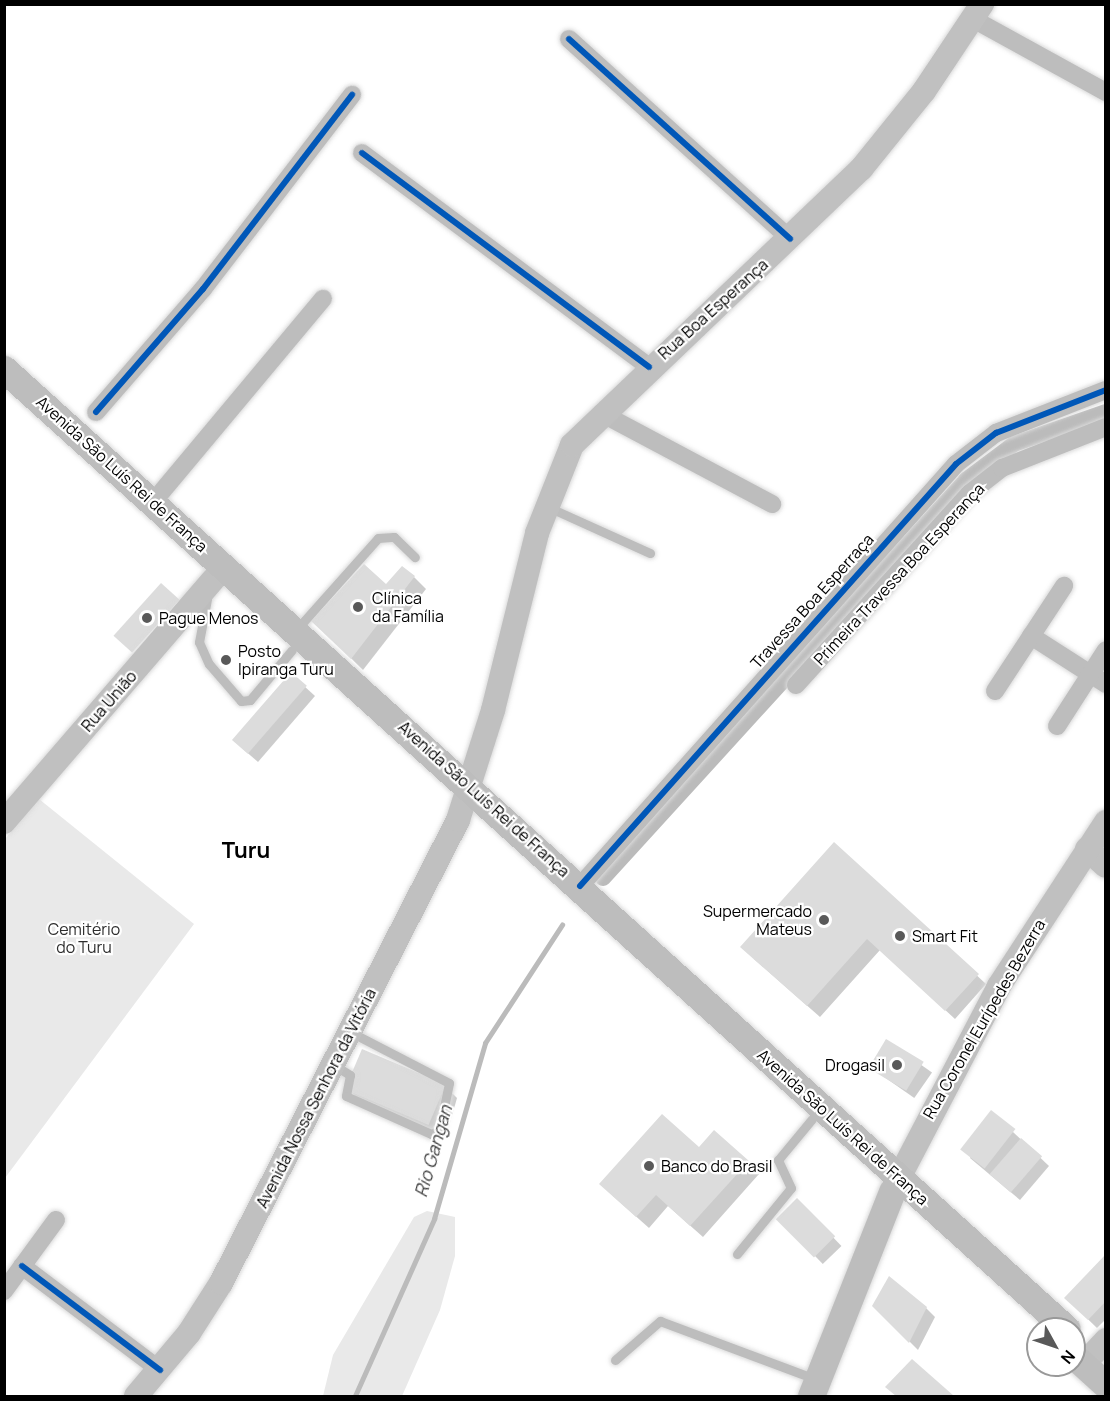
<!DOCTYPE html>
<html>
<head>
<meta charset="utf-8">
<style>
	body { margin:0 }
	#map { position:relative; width:1110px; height:1401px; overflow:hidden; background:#fff; font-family:Manrope,sans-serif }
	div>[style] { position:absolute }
	.green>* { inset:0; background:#e9e9e9 }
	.shadow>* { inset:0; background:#0003; transform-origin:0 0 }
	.stream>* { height:4.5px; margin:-2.25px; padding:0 2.25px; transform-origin:2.25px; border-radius:2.25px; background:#bbb }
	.canal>* { height:16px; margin:-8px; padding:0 8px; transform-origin:8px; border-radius:8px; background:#bbb }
	.building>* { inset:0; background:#dcdcdc; transform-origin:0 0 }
	.roads { filter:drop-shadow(0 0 2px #dbdbdb) drop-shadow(0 0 2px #dbdbdb) }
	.lane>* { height:9px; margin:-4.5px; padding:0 4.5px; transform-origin:4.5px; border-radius:4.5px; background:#bdbdbd }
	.street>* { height:18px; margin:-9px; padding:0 9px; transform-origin:9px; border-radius:9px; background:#bdbdbd }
	.secondary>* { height:24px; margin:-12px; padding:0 12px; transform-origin:12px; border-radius:12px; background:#c0c0c0 }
	.primary>* { height:27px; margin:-13.5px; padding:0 13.5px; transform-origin:13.5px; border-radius:13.5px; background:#bdbdbd }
	.cycleway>* { height:6px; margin:-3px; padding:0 3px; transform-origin:3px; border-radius:3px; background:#0057b8 }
	.dots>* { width:16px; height:16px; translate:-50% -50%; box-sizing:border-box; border:3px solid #fff; border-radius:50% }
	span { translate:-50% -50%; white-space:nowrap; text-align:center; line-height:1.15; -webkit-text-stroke:4.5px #fff; paint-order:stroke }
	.street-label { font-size:16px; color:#000 }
	.poi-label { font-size:16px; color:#000 }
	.left { translate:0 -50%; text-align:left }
	.right { translate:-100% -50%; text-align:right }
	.park-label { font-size:16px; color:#2e2e2e }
	.water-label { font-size:18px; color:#3f3f3f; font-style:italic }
	.district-label { font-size:22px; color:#000; font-weight:700 }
	.frame { position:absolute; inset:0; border:6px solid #000; pointer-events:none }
	.north { position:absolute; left:1026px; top:1317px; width:60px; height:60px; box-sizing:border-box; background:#fff; border:2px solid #999; border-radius:50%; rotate:130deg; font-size:16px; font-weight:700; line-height:24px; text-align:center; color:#000 }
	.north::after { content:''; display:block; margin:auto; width:21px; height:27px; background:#595959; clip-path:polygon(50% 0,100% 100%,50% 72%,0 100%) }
</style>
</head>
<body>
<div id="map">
	<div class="green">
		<div style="clip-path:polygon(39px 799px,194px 924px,5px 1178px,5px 839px)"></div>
		<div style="clip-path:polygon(427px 1211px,455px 1217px,455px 1256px,440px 1310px,402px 1396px,323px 1396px,333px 1355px,414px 1217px)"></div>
	</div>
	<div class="shadow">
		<div style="clip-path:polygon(414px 577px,426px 589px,363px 670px,313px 621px)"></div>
		<div style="clip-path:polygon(291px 674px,315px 696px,258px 762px,243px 749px)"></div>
		<div style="clip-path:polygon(899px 903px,986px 984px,955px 1019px,880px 950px,820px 1017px,754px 959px)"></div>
		<div style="left:887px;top:1041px;width:55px;height:31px;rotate:35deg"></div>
		<div style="clip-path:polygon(445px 1086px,457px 1098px,445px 1140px,361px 1102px,349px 1090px)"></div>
		<div style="clip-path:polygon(992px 1112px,1049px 1166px,1020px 1200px,970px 1158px)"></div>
		<div style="clip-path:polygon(699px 1149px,747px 1162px,759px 1174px,703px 1237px,668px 1206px,649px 1228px,613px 1196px)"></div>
		<div style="left:797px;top:1200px;width:64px;height:26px;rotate:46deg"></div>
		<div style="clip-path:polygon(1106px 1256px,1106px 1319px,1097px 1328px,1066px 1298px)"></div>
		<div style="clip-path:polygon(874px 1306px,926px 1308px,935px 1317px,918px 1350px)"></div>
		<div style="clip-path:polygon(912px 1361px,951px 1396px,897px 1396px,887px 1387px)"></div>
	</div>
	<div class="stream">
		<div style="left:355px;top:1396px;width:194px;rotate:-65.9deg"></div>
		<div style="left:434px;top:1219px;width:183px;rotate:-73.8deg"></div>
		<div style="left:485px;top:1043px;width:141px;rotate:-56.9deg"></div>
	</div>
	<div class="canal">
		<div style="left:603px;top:878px;width:539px;rotate:-47.63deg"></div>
		<div style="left:966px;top:480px;width:60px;rotate:-36.9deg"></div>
		<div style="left:1014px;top:444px;width:97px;rotate:-19.2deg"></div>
	</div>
	<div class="building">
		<div style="clip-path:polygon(364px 564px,386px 584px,402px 566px,415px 576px,351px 659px,311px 621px)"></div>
		<div style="left:161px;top:583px;width:25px;height:71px;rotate:42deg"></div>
		<div style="left:291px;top:672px;width:21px;height:90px;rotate:41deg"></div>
		<div style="clip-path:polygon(834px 842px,979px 974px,945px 1011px,867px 939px,807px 1006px,740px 947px)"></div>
		<div style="left:886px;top:1039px;width:44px;height:34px;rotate:31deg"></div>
		<div style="left:362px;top:1049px;width:91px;height:44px;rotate:23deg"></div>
		<div style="left:991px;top:1110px;width:31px;height:50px;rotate:38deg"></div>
		<div style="clip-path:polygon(662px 1114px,699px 1147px,714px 1130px,749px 1161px,690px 1226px,656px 1195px,636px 1217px,599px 1184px)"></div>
		<div style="left:1021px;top:1138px;width:28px;height:48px;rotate:41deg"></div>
		<div style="left:797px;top:1198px;width:54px;height:30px;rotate:45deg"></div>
		<div style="clip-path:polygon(1106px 1254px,1106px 1301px,1088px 1320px,1064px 1298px)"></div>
		<div style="clip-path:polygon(889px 1276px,927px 1307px,909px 1343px,872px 1306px)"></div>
		<div style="clip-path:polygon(912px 1359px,954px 1396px,896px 1396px,885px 1387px)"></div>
	</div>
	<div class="roads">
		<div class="lane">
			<div style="left:548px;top:507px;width:112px;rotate:24.3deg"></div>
			<div style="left:207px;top:599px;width:44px;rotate:100.5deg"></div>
			<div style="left:199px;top:642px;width:24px;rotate:66deg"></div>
			<div style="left:209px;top:664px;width:49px;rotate:49.1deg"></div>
			<div style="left:241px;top:701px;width:9px;rotate:-6deg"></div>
			<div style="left:250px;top:700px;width:65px;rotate:-50deg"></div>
			<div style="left:296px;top:630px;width:123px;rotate:-48.3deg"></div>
			<div style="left:378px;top:538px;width:16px;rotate:-4deg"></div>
			<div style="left:394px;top:537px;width:29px;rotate:44deg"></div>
			<div style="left:334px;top:1065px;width:19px;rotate:32deg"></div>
			<div style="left:350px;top:1075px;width:21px;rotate:101deg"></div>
			<div style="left:346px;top:1096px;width:93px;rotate:24.1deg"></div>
			<div style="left:431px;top:1134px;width:9px;rotate:-21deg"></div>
			<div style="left:439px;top:1131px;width:49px;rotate:-78.2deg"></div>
			<div style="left:449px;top:1083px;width:111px;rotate:-152.7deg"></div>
			<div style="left:737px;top:1254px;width:85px;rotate:-50.7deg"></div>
			<div style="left:791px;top:1188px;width:31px;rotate:-115deg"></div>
			<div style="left:778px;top:1160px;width:53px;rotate:-50.3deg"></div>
			<div style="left:615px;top:1360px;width:60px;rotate:-40.9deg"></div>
			<div style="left:660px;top:1321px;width:165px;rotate:20.5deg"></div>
		</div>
		<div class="street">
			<div style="left:973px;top:19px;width:152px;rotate:28.8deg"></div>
			<div style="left:569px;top:39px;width:298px;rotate:42.1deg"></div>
			<div style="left:362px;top:153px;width:358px;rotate:36.7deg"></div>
			<div style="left:96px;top:412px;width:163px;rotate:-49deg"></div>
			<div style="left:203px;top:289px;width:245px;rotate:-52.5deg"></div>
			<div style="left:601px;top:413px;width:194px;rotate:28deg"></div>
			<div style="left:153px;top:502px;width:265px;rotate:-50.1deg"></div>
			<div style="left:1031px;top:636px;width:89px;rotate:32.6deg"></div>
			<div style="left:796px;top:685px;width:259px;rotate:-47.8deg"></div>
			<div style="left:970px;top:493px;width:41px;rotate:-38deg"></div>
			<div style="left:1002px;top:468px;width:112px;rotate:-21.5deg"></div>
			<div style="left:995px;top:691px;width:126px;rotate:-56.7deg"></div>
			<div style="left:1057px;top:726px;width:90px;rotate:-57.2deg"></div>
			<div style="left:580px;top:886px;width:565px;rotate:-48.3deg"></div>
			<div style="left:956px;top:464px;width:51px;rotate:-37.8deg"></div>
			<div style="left:996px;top:433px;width:118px;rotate:-21.4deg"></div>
			<div style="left:22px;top:1266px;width:173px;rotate:37deg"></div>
			<div style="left:4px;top:1291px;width:88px;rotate:-53.8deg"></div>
		</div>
		<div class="secondary">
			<div style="left:4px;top:822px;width:320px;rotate:-49.2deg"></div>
			<div style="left:1087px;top:849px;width:25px;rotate:42deg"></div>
			<div style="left:892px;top:1191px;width:231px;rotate:-62.4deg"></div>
			<div style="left:999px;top:986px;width:196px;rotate:-56.9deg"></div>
			<div style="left:1094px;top:1353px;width:18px;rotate:-47deg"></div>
			<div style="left:136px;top:1396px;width:82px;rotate:-49.9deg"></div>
			<div style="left:189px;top:1333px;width:59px;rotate:-57.4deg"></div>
			<div style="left:221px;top:1283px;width:520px;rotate:-62.89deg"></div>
			<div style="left:458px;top:820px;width:115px;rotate:-72.3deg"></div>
			<div style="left:493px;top:710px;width:182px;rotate:-76deg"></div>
			<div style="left:537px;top:533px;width:95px;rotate:-68.3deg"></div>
			<div style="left:572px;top:445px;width:400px;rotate:-43.7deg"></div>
			<div style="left:861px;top:169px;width:100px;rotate:-51.1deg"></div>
			<div style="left:924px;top:91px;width:105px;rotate:-56.3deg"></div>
		</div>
		<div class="primary">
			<div style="left:4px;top:369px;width:1432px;rotate:42.09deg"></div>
			<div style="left:1074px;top:1356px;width:43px;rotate:42.2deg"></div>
			<div style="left:811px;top:1396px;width:220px;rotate:-68.4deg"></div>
		</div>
	</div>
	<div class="cycleway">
		<div style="left:569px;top:39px;width:298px;rotate:42.1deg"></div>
		<div style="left:362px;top:153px;width:358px;rotate:36.7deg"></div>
		<div style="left:96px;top:412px;width:163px;rotate:-49deg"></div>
		<div style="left:203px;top:289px;width:245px;rotate:-52.5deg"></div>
		<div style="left:580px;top:886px;width:565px;rotate:-48.3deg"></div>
		<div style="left:956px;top:464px;width:51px;rotate:-37.8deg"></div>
		<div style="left:996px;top:433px;width:118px;rotate:-21.4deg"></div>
		<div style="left:22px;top:1266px;width:173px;rotate:37deg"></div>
	</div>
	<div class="dots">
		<div style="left:358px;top:607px;background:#595959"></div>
		<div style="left:147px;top:618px;background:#595959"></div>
		<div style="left:226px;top:660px;background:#595959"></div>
		<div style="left:824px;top:920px;background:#595959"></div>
		<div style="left:900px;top:936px;background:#595959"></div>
		<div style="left:897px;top:1065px;background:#595959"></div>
		<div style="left:649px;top:1166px;background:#595959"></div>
	</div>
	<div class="street-label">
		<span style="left:713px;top:309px;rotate:-42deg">Rua Boa Esperança</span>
		<span style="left:122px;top:474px;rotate:42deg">Avenida São Luís Rei de França</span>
		<span style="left:899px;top:574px;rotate:-47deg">Primeira Travessa Boa Esperança</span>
		<span style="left:812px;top:601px;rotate:-48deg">Travessa Boa Esperraça</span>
		<span style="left:109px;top:701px;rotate:-49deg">Rua União</span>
		<span style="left:484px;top:799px;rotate:42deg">Avenida São Luís Rei de França</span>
		<span style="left:984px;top:1019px;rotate:-60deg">Rua Coronel Eurípedes Bezerra</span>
		<span style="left:316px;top:1098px;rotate:-63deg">Avenida Nossa Senhora da Vitória</span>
		<span style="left:843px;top:1127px;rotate:42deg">Avenida São Luís Rei de França</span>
	</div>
	<div class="poi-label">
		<span class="left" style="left:372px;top:607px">Clínica<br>da Família</span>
		<span class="left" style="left:159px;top:618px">Pague Menos</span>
		<span class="left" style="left:238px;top:660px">Posto<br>Ipiranga Turu</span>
		<span class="right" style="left:812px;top:920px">Supermercado<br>Mateus</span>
		<span class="left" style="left:912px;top:936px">Smart Fit</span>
		<span class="right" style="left:885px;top:1065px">Drogasil</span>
		<span class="left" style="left:661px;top:1166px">Banco do Brasil</span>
	</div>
	<div class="park-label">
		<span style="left:84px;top:938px">Cemitério<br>do Turu</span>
	</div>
	<div class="water-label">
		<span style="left:433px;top:1151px;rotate:-74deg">Rio Gangan</span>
	</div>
	<div class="district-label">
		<span style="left:246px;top:851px">Turu</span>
	</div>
	<div class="frame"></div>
	<div class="north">N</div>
</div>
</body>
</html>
